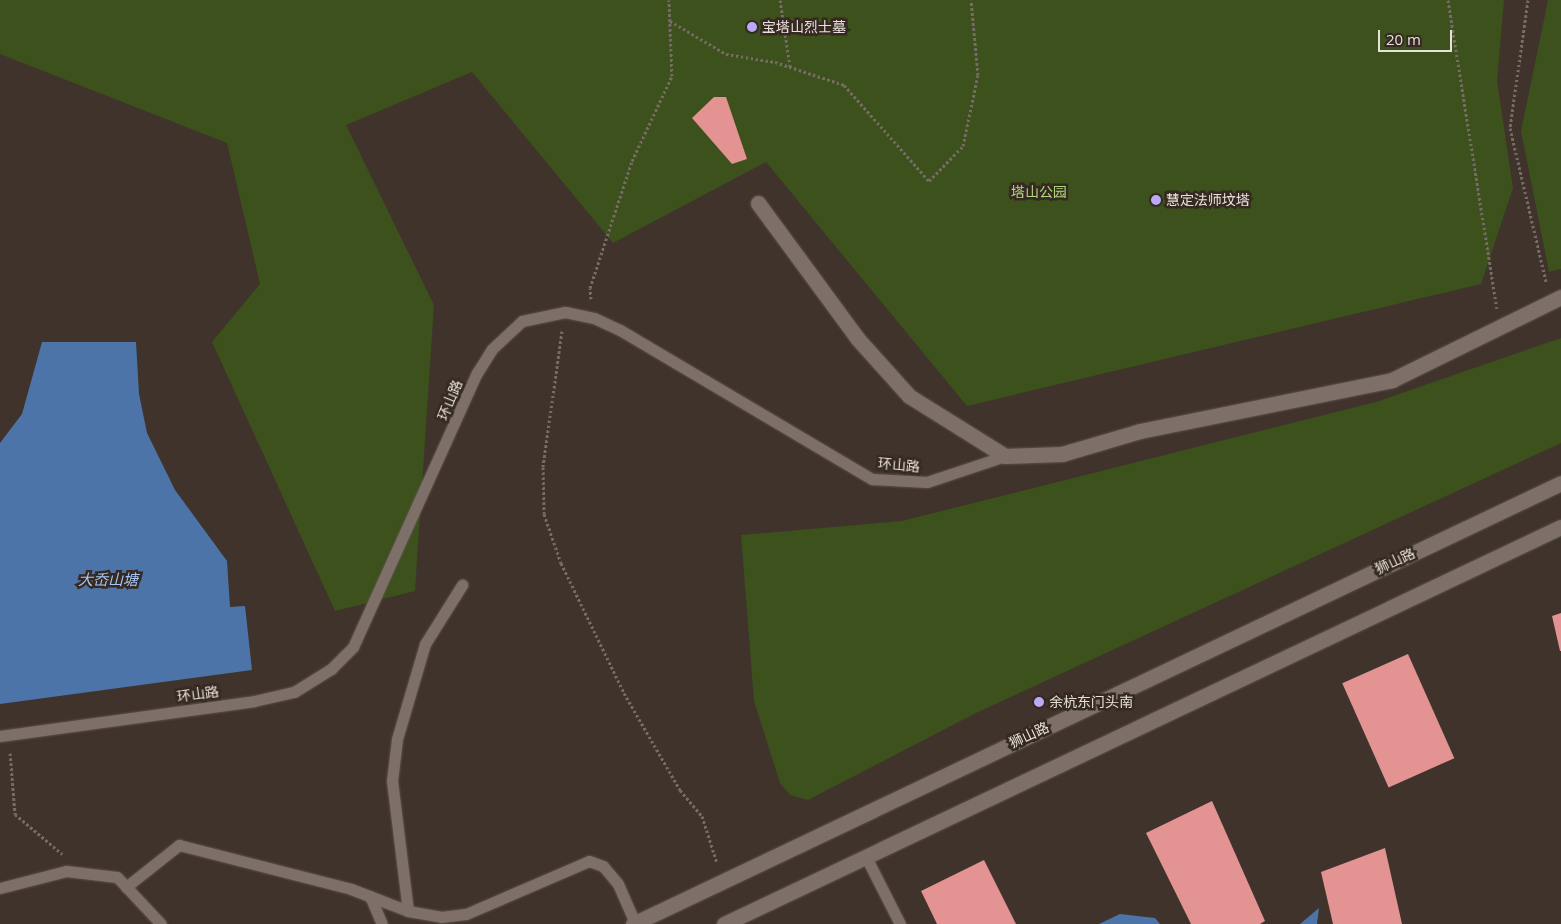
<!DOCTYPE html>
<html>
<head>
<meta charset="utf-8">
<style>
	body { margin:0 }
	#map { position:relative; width:1561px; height:924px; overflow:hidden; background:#3f332c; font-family:"Open Sans","Noto Sans SC",sans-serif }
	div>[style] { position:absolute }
	.green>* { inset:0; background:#3c511b }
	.water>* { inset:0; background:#4c74a9 }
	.building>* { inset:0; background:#e29392; transform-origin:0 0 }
	.path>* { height:3px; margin-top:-1.5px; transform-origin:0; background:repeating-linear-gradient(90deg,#766b65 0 2.5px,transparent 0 5px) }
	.roads { filter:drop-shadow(0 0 1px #5c524c) drop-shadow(0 0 1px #5c524c) }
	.lane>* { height:11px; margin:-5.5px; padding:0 5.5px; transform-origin:5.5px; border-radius:5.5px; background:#7e7068 }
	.street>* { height:15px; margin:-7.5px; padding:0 7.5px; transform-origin:7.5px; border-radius:7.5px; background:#7e7068 }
	.secondary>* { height:15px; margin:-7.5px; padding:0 7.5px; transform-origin:7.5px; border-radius:7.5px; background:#7e7068 }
	.dots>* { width:14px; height:14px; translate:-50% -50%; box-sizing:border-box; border:2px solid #352922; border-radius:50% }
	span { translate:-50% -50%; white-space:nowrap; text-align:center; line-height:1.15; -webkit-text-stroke:5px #352922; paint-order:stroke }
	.poi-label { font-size:14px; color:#e8e0db }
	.left { translate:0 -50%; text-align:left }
	.park-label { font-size:14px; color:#b0d77d }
	.street-label { font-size:14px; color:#e8e0db }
	.water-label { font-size:15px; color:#a4c6f4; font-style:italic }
	.scale { position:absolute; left:1378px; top:30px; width:74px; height:22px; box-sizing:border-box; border:2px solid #e8e0db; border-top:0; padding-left:6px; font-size:15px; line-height:18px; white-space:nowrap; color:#e8e0db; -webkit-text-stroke:4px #352922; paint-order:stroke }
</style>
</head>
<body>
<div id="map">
	<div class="green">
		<div style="clip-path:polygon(0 0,1504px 0,1497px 81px,1513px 188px,1481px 284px,967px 406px,766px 162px,613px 243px,472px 72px,346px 125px,434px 305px,415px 591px,335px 611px,212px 342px,260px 284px,227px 143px,0 54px)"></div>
		<div style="clip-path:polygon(1548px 0,1561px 0,1561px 269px,1549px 272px,1521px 131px)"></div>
		<div style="clip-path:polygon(1561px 338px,1561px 443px,974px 714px,808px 800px,790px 795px,780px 783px,754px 701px,741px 535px,902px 521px,1376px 402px)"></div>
	</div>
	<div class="water">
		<div style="clip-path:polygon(42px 342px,136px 342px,139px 394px,147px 433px,175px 490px,227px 561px,230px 607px,245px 606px,252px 670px,0 704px,0 443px,22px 414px)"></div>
		<div style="clip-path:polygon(1319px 908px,1317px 924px,1300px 924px)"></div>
		<div style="clip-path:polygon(1120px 914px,1155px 918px,1160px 924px,1099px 924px)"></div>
	</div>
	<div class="building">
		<div style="clip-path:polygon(714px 97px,726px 97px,747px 159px,732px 164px,692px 118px)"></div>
		<div style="clip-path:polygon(1561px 613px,1561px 651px,1560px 651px,1552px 616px)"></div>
		<div style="left:1408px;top:654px;width:114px;height:72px;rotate:66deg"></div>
		<div style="clip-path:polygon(1212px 801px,1265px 921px,1260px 924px,1191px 924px,1146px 833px)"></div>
		<div style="clip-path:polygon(1385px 848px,1402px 924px,1333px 924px,1321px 872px)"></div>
		<div style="clip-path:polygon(984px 860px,1016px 924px,937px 924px,921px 891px)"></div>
	</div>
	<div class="path">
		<div style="left:780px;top:0;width:67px;rotate:81.4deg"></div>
		<div style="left:1448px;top:0;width:312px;rotate:81deg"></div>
		<div style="left:1528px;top:0;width:129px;rotate:98deg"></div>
		<div style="left:1510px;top:128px;width:158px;rotate:76.8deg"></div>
		<div style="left:670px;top:21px;width:65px;rotate:30.5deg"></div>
		<div style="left:726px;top:54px;width:50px;rotate:9.3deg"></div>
		<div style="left:775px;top:62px;width:73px;rotate:18.4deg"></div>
		<div style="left:844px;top:85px;width:128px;rotate:48.5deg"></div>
		<div style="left:929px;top:181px;width:49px;rotate:-45.8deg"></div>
		<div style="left:963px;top:146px;width:73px;rotate:-78.1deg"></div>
		<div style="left:978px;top:75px;width:75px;rotate:-95.3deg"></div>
		<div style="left:591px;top:299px;width:11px;rotate:-95deg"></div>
		<div style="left:590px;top:288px;width:134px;rotate:-71.7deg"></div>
		<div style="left:632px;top:161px;width:94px;rotate:-64.8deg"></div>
		<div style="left:672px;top:76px;width:76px;rotate:-92.3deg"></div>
		<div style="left:562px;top:331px;width:137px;rotate:98deg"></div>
		<div style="left:543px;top:467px;width:47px;rotate:88.8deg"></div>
		<div style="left:544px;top:514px;width:52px;rotate:70.9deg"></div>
		<div style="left:561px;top:563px;width:144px;rotate:64.1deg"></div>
		<div style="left:624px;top:693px;width:112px;rotate:60deg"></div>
		<div style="left:680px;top:790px;width:34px;rotate:50deg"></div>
		<div style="left:702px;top:816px;width:49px;rotate:72.3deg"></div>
		<div style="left:10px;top:753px;width:61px;rotate:85.3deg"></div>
		<div style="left:15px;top:814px;width:62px;rotate:40.4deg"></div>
	</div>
	<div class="roads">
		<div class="lane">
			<div style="left:0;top:736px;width:256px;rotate:-7.8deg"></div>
			<div style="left:254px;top:701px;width:41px;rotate:-12.7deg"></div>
			<div style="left:294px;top:692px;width:44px;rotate:-31.9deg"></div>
			<div style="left:331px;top:669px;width:31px;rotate:-45deg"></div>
			<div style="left:353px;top:647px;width:301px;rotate:-65.7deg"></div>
			<div style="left:477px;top:373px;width:28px;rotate:-58deg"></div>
			<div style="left:492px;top:349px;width:41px;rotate:-43deg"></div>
			<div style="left:522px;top:321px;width:44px;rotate:-11.8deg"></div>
			<div style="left:565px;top:312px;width:30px;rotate:12deg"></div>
			<div style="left:594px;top:318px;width:29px;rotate:25deg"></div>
			<div style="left:620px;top:330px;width:293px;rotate:30.6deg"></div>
			<div style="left:872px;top:479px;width:55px;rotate:3.1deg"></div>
			<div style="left:927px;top:482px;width:82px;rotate:-18.4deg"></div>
			<div style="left:866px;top:857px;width:75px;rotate:63.1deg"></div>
			<div style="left:126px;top:887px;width:68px;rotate:-38.4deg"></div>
			<div style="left:179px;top:845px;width:178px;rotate:14.3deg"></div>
			<div style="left:351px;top:889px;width:61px;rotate:21.1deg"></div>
			<div style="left:408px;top:911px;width:34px;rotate:10deg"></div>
			<div style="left:441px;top:917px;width:25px;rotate:-7deg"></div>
			<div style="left:466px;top:914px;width:134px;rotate:-23.3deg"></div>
			<div style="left:589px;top:861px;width:15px;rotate:20deg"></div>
			<div style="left:603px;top:866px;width:23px;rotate:50deg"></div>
			<div style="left:618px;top:884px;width:43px;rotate:66.4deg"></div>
			<div style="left:0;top:888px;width:68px;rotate:-14.4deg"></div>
			<div style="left:66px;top:871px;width:51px;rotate:6.7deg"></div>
			<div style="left:117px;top:877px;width:64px;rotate:46.9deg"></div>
			<div style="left:370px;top:896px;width:30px;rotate:67deg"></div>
			<div style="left:408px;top:911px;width:131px;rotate:-97deg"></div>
			<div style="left:392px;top:781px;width:42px;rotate:-83.2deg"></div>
			<div style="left:397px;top:739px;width:99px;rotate:-73.6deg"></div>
			<div style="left:425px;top:644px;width:70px;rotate:-57.9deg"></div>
		</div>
		<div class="street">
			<div style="left:758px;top:203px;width:167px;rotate:53.7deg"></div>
			<div style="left:857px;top:338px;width:78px;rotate:48.1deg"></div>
			<div style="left:909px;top:396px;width:113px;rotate:32deg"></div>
			<div style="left:1005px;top:456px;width:57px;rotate:-2deg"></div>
			<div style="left:1062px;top:454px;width:81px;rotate:-16.4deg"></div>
			<div style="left:1140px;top:431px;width:257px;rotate:-11.4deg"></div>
			<div style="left:1392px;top:380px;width:188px;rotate:-26.2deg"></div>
		</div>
		<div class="secondary">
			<div style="left:633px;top:924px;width:1027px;rotate:-25.42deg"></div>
			<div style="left:724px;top:924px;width:926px;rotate:-25.38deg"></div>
		</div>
	</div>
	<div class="dots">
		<div style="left:752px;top:27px;background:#b9abf7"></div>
		<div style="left:1156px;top:200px;background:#b9abf7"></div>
		<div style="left:1039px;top:702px;background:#b9abf7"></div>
	</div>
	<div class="poi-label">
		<span class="left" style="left:762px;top:27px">宝塔山烈士墓</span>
		<span class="left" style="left:1166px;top:200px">慧定法师坟塔</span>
		<span class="left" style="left:1049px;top:702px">余杭东门头南</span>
	</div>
	<div class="park-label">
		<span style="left:1039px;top:192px">塔山公园</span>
	</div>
	<div class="street-label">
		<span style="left:450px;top:400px;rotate:-68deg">环山路</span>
		<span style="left:899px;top:465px;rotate:5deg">环山路</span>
		<span style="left:1395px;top:561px;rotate:-25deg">狮山路</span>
		<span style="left:198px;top:694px;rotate:-8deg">环山路</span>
		<span style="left:1029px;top:735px;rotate:-25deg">狮山路</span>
	</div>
	<div class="water-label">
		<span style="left:108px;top:580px">大岙山塘</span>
	</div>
	<div class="scale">20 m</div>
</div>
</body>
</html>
